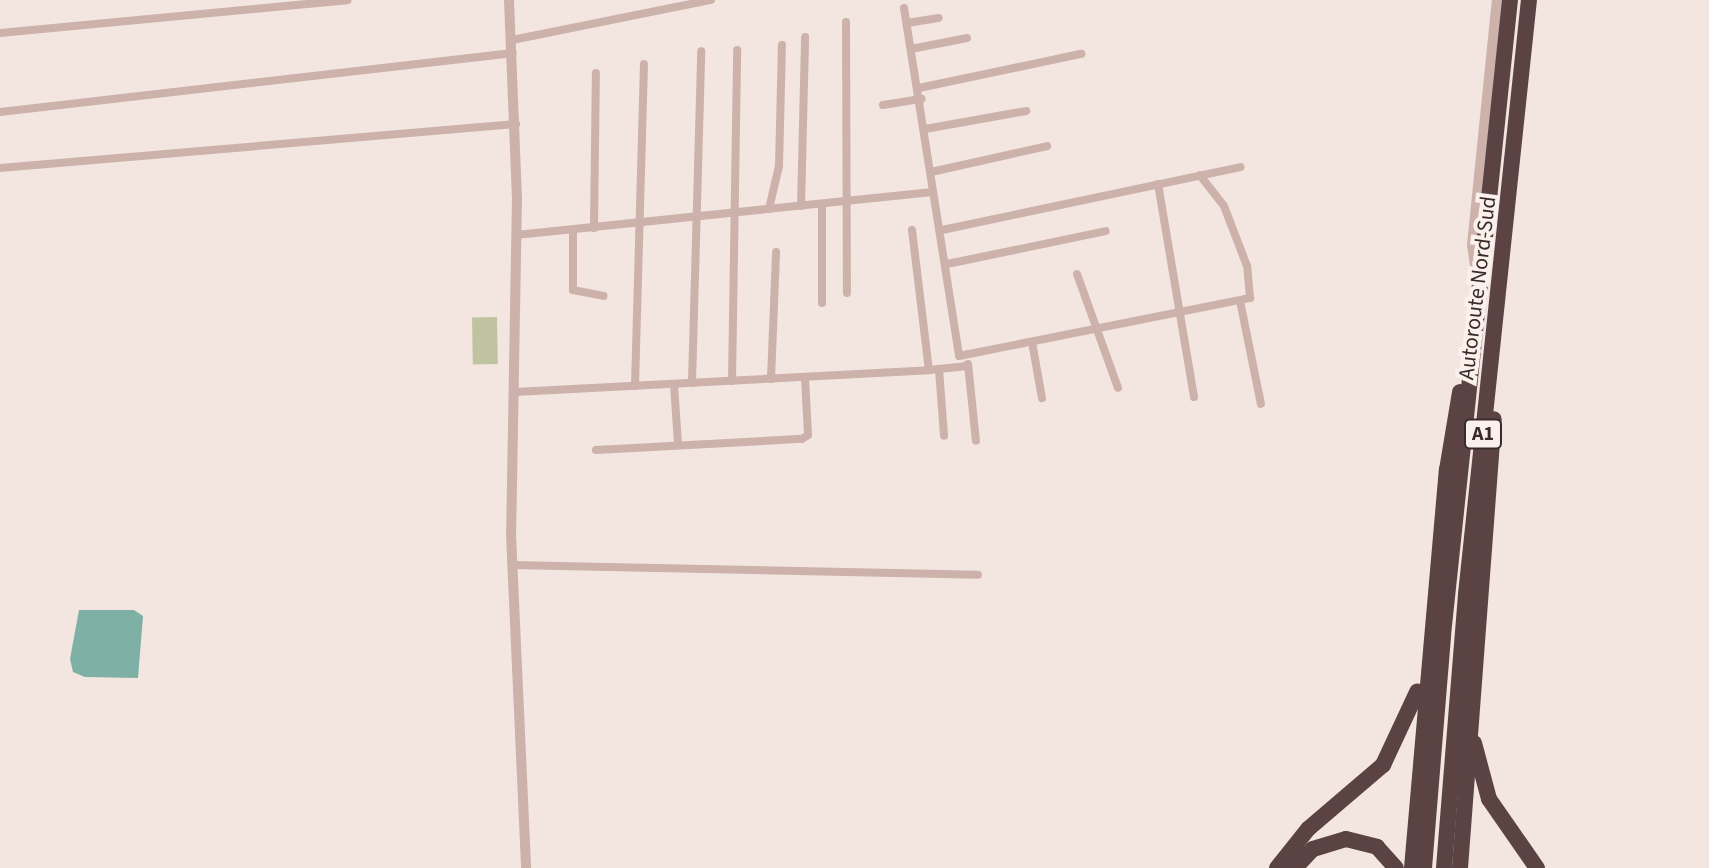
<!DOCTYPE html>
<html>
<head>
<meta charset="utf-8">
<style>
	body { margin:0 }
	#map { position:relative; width:1709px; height:868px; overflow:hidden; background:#f3e5e0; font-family:"Source Sans 3",sans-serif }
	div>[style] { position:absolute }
	.green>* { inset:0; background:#bfc39f; transform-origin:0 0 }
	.water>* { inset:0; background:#7fb0a6 }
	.minor>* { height:8px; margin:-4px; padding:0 4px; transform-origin:4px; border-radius:4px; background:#ccb2ab }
	.tertiary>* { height:10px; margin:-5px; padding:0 5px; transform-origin:5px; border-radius:5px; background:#ccb2ab }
	.motorway>* { height:16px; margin:-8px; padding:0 8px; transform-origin:8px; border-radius:8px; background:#5a4342 }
	span { translate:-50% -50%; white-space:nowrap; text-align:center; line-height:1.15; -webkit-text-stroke:8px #faf1ec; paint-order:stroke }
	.shield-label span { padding:2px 6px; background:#faf1ec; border:2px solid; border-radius:6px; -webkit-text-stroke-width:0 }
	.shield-label { font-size:20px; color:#392b2a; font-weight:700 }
	.street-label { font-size:22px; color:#392b2a }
</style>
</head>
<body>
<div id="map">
	<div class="green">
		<div style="left:497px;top:317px;width:47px;height:25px;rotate:89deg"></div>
	</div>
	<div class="water">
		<div style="clip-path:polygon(79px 610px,134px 610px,143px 616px,138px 678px,85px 677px,73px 672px,70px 659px)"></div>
	</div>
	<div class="minor">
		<div style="left:904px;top:8px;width:352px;rotate:81deg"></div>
		<div style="left:959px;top:356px;width:297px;rotate:-11.3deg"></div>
		<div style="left:1250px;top:298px;width:32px;rotate:-95deg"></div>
		<div style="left:1247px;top:266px;width:64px;rotate:-111deg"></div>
		<div style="left:1224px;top:206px;width:39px;rotate:-128deg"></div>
		<div style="left:846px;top:22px;width:271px;rotate:89.8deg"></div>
		<div style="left:907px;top:23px;width:32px;rotate:-9deg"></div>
		<div style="left:0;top:33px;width:349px;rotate:-5.4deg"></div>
		<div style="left:512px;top:40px;width:203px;rotate:-11.4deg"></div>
		<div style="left:911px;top:49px;width:57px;rotate:-11.1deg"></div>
		<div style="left:919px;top:88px;width:166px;rotate:-11.9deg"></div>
		<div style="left:883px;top:105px;width:39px;rotate:-9deg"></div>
		<div style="left:0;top:112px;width:516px;rotate:-6.56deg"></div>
		<div style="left:925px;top:129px;width:103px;rotate:-10.1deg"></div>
		<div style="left:0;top:168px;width:518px;rotate:-4.87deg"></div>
		<div style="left:931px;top:172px;width:119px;rotate:-12.6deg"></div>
		<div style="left:1158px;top:184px;width:216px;rotate:80.4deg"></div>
		<div style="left:801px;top:206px;width:169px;rotate:-88.6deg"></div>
		<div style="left:769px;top:209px;width:44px;rotate:-76.9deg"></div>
		<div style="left:779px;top:166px;width:121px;rotate:-88.6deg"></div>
		<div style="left:594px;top:228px;width:155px;rotate:-89.3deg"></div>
		<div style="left:573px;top:230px;width:60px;rotate:90deg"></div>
		<div style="left:573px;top:290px;width:31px;rotate:11deg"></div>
		<div style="left:912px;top:230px;width:141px;rotate:83.1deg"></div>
		<div style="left:929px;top:370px;width:39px;rotate:-6deg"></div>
		<div style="left:942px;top:230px;width:305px;rotate:-11.9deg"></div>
		<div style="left:516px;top:235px;width:419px;rotate:-5.9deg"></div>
		<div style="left:947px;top:264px;width:162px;rotate:-11.7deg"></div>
		<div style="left:1077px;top:274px;width:121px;rotate:70.2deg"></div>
		<div style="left:1240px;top:301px;width:105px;rotate:78.5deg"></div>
		<div style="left:822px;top:303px;width:98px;rotate:-90deg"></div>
		<div style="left:1032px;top:342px;width:57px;rotate:79.9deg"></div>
		<div style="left:968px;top:364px;width:77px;rotate:84.1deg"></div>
		<div style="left:939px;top:369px;width:67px;rotate:85.7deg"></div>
		<div style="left:771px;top:379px;width:127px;rotate:-87.7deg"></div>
		<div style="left:732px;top:381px;width:331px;rotate:-89.1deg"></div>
		<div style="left:692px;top:383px;width:332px;rotate:-88.4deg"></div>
		<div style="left:674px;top:384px;width:60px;rotate:86.2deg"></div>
		<div style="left:635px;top:386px;width:322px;rotate:-88.4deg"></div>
		<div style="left:515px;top:392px;width:415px;rotate:-3deg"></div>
		<div style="left:596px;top:450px;width:206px;rotate:-3.1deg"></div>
		<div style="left:802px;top:439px;width:7px;rotate:-34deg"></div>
		<div style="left:808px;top:435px;width:58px;rotate:-93deg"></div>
		<div style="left:512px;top:565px;width:466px;rotate:1.2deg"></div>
	</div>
	<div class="tertiary">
		<div style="left:509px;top:0;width:197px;rotate:87.7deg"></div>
		<div style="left:517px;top:197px;width:338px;rotate:91deg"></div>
		<div style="left:511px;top:535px;width:333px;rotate:87.4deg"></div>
		<div style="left:1477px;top:280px;width:35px;rotate:-98deg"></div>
		<div style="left:1472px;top:245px;width:246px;rotate:-84.2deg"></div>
	</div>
	<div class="motorway">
		<div style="left:1474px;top:743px;width:58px;rotate:75deg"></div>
		<div style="left:1489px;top:799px;width:84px;rotate:55.2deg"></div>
		<div style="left:1277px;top:868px;width:50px;rotate:-51.5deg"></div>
		<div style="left:1308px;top:829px;width:99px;rotate:-40.5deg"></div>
		<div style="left:1383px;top:765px;width:81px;rotate:-65deg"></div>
		<div style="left:1295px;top:868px;width:26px;rotate:-47deg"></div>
		<div style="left:1313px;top:849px;width:34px;rotate:-17deg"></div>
		<div style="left:1346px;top:839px;width:32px;rotate:14deg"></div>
		<div style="left:1377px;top:847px;width:28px;rotate:48deg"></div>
		<div style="left:1412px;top:868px;width:400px;rotate:-85deg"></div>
		<div style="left:1447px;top:470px;width:79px;rotate:-80.5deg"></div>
		<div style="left:1424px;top:868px;width:234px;rotate:-85.3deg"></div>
		<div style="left:1443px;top:635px;width:639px;rotate:-83.98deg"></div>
		<div style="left:1444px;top:868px;width:275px;rotate:-85.4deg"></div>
		<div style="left:1466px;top:594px;width:597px;rotate:-83.95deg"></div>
		<div style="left:1460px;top:868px;width:450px;rotate:-85.7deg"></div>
	</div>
	<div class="shield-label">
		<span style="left:1483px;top:434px">A1</span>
	</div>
	<div class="street-label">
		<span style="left:1478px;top:288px;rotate:-83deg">Autoroute Nord-Sud</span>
	</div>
</div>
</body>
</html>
